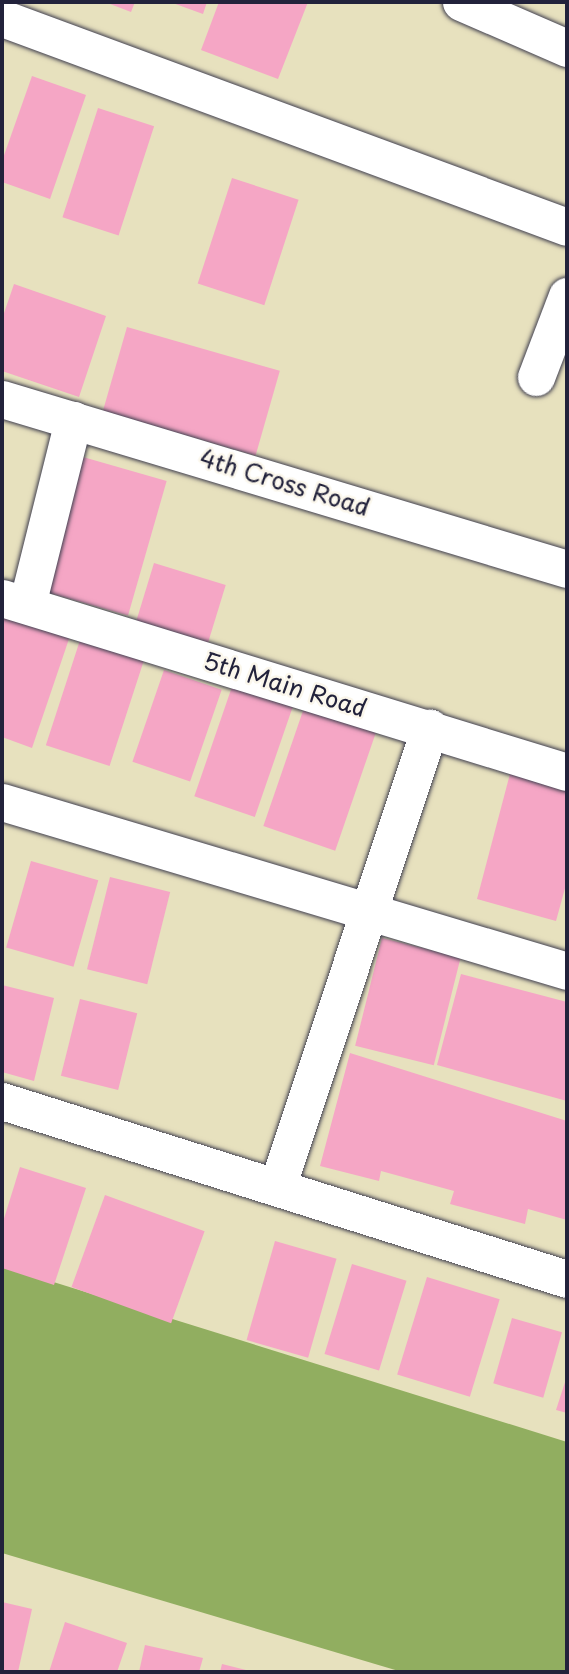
<!DOCTYPE html>
<html>
<head>
<meta charset="utf-8">
<style>
	body { margin:0 }
	#map { position:relative; width:569px; height:1674px; overflow:hidden; background:#e7e1be; font-family:"Playpen Sans",sans-serif }
	div>[style] { position:absolute }
	.forest>* { inset:0; background:#91ae60 }
	.building>* { inset:0; background:#f5a6c5; transform-origin:0 0 }
	.roads { filter:drop-shadow(0 0 2px #403f4f) drop-shadow(0 0 2px #403f4f) }
	.minor>* { height:37px; margin:-18.5px; padding:0 18.5px; transform-origin:18.5px; border-radius:18.5px; background:#fff }
	span { translate:-50% -50%; white-space:nowrap; text-align:center; line-height:1.15; -webkit-text-stroke:5px #fbf7ec; paint-order:stroke }
	.street-label { font-size:24px; color:#22223b }
	.frame { position:absolute; inset:0; border:4px solid #22223b; pointer-events:none }
</style>
</head>
<body>
<div id="map">
	<div class="forest">
		<div style="clip-path:polygon(2px 1266px,567px 1442px,567px 1672px,402px 1672px,2px 1553px)"></div>
	</div>
	<div class="building">
		<div style="clip-path:polygon(105px 2px,135px 2px,131px 12px)"></div>
		<div style="clip-path:polygon(170px 2px,207px 2px,203px 14px)"></div>
		<div style="clip-path:polygon(219px 2px,308px 2px,278px 79px,201px 50px)"></div>
		<div style="clip-path:polygon(32px 76px,86px 95px,50px 199px,2px 182px,2px 161px)"></div>
		<div style="left:98px;top:108px;width:59px;height:115px;rotate:18deg"></div>
		<div style="left:232px;top:178px;width:70px;height:111px;rotate:18deg"></div>
		<div style="clip-path:polygon(14px 284px,106px 316px,79px 397px,2px 371px,2px 319px)"></div>
		<div style="left:127px;top:327px;width:159px;height:88px;rotate:16deg"></div>
		<div style="left:83px;top:457px;width:87px;height:140px;rotate:16deg"></div>
		<div style="left:154px;top:563px;width:75px;height:65px;rotate:17deg"></div>
		<div style="clip-path:polygon(2px 608px,72px 630px,32px 748px,2px 737px)"></div>
		<div style="left:82px;top:634px;width:67px;height:117px;rotate:18deg"></div>
		<div style="left:164px;top:670px;width:61px;height:97px;rotate:19deg"></div>
		<div style="left:235px;top:678px;width:64px;height:125px;rotate:19deg"></div>
		<div style="left:305px;top:705px;width:76px;height:128px;rotate:19deg"></div>
		<div style="clip-path:polygon(511px 770px,567px 785px,567px 881px,556px 921px,477px 899px)"></div>
		<div style="left:31px;top:861px;width:70px;height:90px;rotate:16deg"></div>
		<div style="left:110px;top:877px;width:62px;height:95px;rotate:14deg"></div>
		<div style="left:382px;top:938px;width:81px;height:111px;rotate:14deg"></div>
		<div style="clip-path:polygon(461px 974px,567px 1002px,567px 1101px,437px 1065px)"></div>
		<div style="clip-path:polygon(2px 985px,54px 998px,34px 1081px,2px 1072px)"></div>
		<div style="left:80px;top:999px;width:59px;height:79px;rotate:14deg"></div>
		<div style="clip-path:polygon(350px 1053px,567px 1121px,567px 1220px,528px 1209px,525px 1224px,450px 1204px,454px 1191px,381px 1171px,379px 1181px,320px 1166px)"></div>
		<div style="clip-path:polygon(20px 1167px,86px 1188px,54px 1285px,2px 1268px,2px 1225px)"></div>
		<div style="left:105px;top:1195px;width:106px;height:98px;rotate:20deg"></div>
		<div style="left:275px;top:1241px;width:64px;height:103px;rotate:16deg"></div>
		<div style="left:352px;top:1264px;width:57px;height:94px;rotate:17deg"></div>
		<div style="left:427px;top:1277px;width:76px;height:102px;rotate:17deg"></div>
		<div style="left:512px;top:1318px;width:52px;height:68px;rotate:16deg"></div>
		<div style="clip-path:polygon(567px 1376px,567px 1413px,556px 1410px)"></div>
		<div style="clip-path:polygon(2px 1602px,32px 1609px,18px 1672px,2px 1672px)"></div>
		<div style="clip-path:polygon(65px 1622px,127px 1643px,117px 1672px,49px 1672px)"></div>
		<div style="clip-path:polygon(145px 1645px,203px 1658px,199px 1672px,139px 1672px)"></div>
		<div style="clip-path:polygon(222px 1664px,250px 1671px,250px 1672px,220px 1672px)"></div>
	</div>
	<div class="roads">
		<div class="minor">
			<div style="left:461px;top:2px;width:116px;rotate:23.5deg"></div>
			<div style="left:2px;top:18px;width:602px;rotate:20.3deg"></div>
			<div style="left:536px;top:377px;width:87px;rotate:-69.1deg"></div>
			<div style="left:2px;top:399px;width:590px;rotate:16.75deg"></div>
			<div style="left:2px;top:598px;width:591px;rotate:17.12deg"></div>
			<div style="left:27px;top:605px;width:191px;rotate:-76deg"></div>
			<div style="left:2px;top:802px;width:590px;rotate:16.65deg"></div>
			<div style="left:2px;top:1101px;width:592px;rotate:17.49deg"></div>
			<div style="left:278px;top:1184px;width:481px;rotate:-71.6deg"></div>
		</div>
	</div>
	<div class="street-label">
		<span style="left:285px;top:482px;rotate:17deg">4th Cross Road</span>
		<span style="left:285px;top:684px;rotate:17deg">5th Main Road</span>
	</div>
	<div class="frame"></div>
</div>
</body>
</html>
